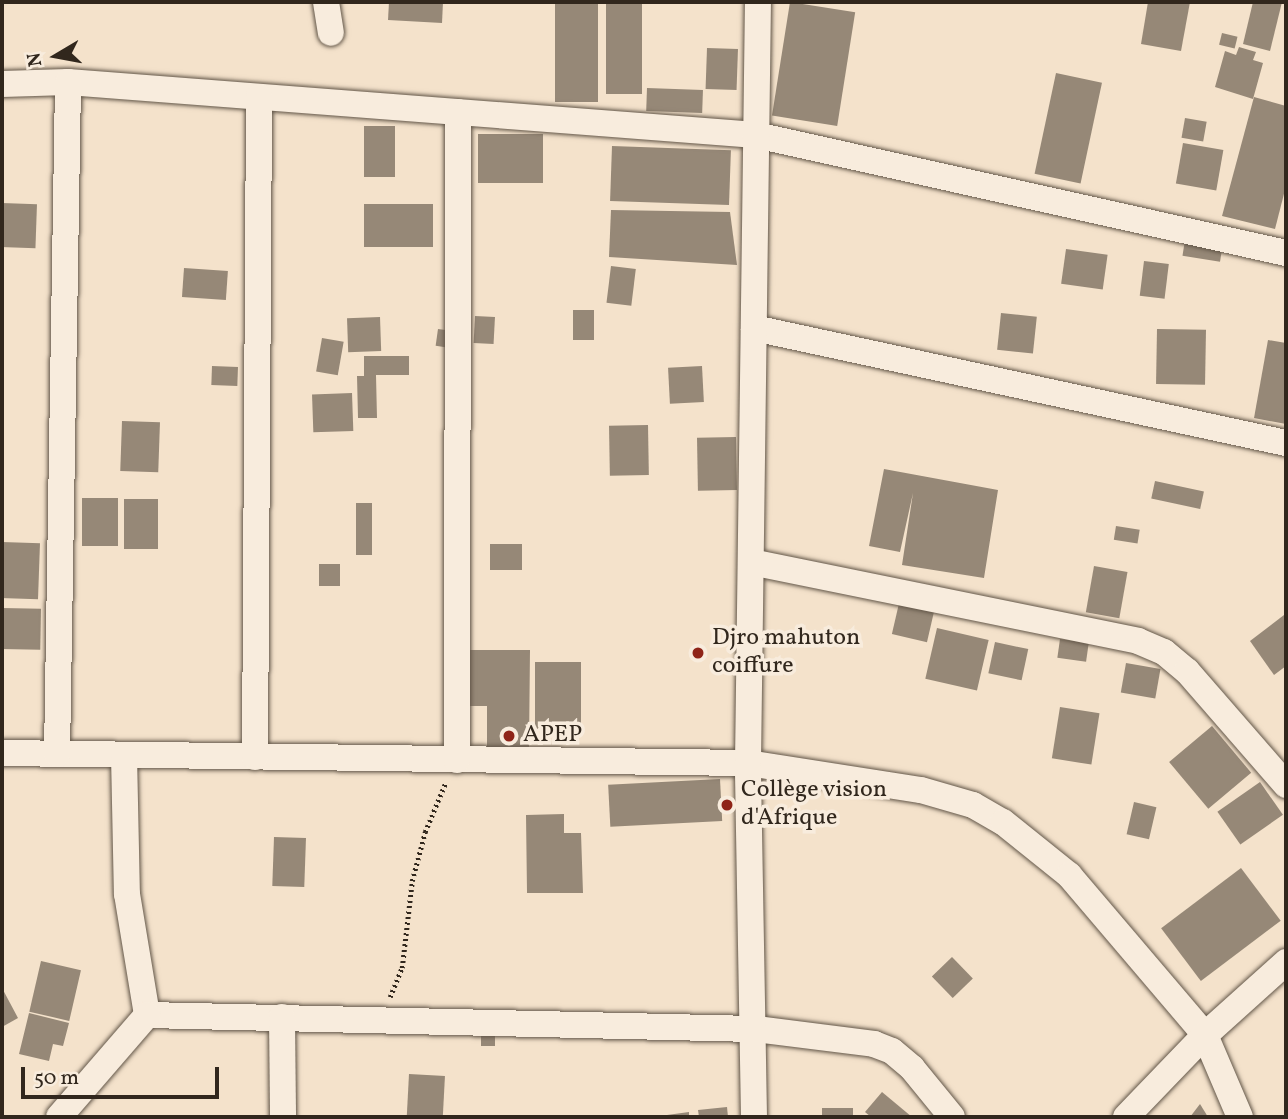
<!DOCTYPE html>
<html>
<head>
<meta charset="utf-8">
<style>
	body { margin:0 }
	#map { position:relative; width:1288px; height:1119px; overflow:hidden; background:#f4e2cb; font-family:Vollkorn,serif }
	div>[style] { position:absolute }
	.building>* { inset:0; background:#968877; transform-origin:0 0 }
	.path>* { height:4.5px; margin-top:-2.25px; transform-origin:0; background:repeating-linear-gradient(90deg,#31271d 0 2px,transparent 0 5.5px) }
	.roads { filter:drop-shadow(0 0 2px #625648) drop-shadow(0 0 2px #625648) }
	.minor>* { height:26px; margin:-13px; padding:0 13px; transform-origin:13px; border-radius:13px; background:#f8ecdd }
	.dots>* { width:19px; height:19px; translate:-50% -50%; box-sizing:border-box; border:4px solid #f8ecdd; border-radius:50% }
	span { translate:-50% -50%; white-space:nowrap; text-align:center; line-height:1.15; -webkit-text-stroke:7px #f8ecdd; paint-order:stroke }
	.poi-label { font-size:24px; color:#31271d }
	.left { translate:0 -50%; text-align:left }
	.frame { position:absolute; inset:0; border:4px solid #31271d; pointer-events:none }
	.north { position:absolute; left:21px; top:21px; width:70px; height:70px; -webkit-text-stroke:5px #f8ecdd; paint-order:stroke; rotate:260deg; font-size:19px; font-weight:700; line-height:28px; text-align:center; color:#31271d }
	.north::after { content:''; display:block; margin:auto; width:24px; height:32px; background:#31271d; clip-path:polygon(50% 0,100% 100%,50% 72%,0 100%) }
	.scale { position:absolute; left:21px; top:1067px; width:198px; height:32px; box-sizing:border-box; border:4px solid #31271d; border-top:0; padding-left:9px; font-size:21px; line-height:24px; white-space:nowrap; color:#31271d; -webkit-text-stroke:5px #f8ecdd; paint-order:stroke }
</style>
</head>
<body>
<div id="map">
	<div class="building">
		<div style="clip-path:polygon(389px 2px,443px 2px,442px 23px,388px 20px)"></div>
		<div style="left:555px;top:2px;width:43px;height:100px"></div>
		<div style="left:606px;top:2px;width:36px;height:92px"></div>
		<div style="left:790px;top:2px;width:66px;height:115px;rotate:9deg"></div>
		<div style="clip-path:polygon(1148px 2px,1190px 2px,1181px 51px,1141px 44px)"></div>
		<div style="clip-path:polygon(1253px 2px,1282px 2px,1270px 51px,1243px 44px)"></div>
		<div style="left:1222px;top:33px;width:16px;height:12px;rotate:14deg"></div>
		<div style="clip-path:polygon(1239px 47px,1256px 52px,1253px 60px,1263px 63px,1253px 99px,1215px 87px,1225px 51px,1236px 55px)"></div>
		<div style="left:707px;top:48px;width:31px;height:41px;rotate:2deg"></div>
		<div style="left:1056px;top:73px;width:47px;height:103px;rotate:12deg"></div>
		<div style="left:647px;top:88px;width:56px;height:23px;rotate:2deg"></div>
		<div style="clip-path:polygon(1254px 97px,1286px 106px,1286px 186px,1275px 229px,1222px 216px)"></div>
		<div style="left:1185px;top:118px;width:22px;height:20px;rotate:10deg"></div>
		<div style="left:364px;top:126px;width:31px;height:51px"></div>
		<div style="left:478px;top:134px;width:65px;height:49px"></div>
		<div style="left:1183px;top:143px;width:41px;height:41px;rotate:10deg"></div>
		<div style="left:612px;top:146px;width:119px;height:55px;rotate:2deg"></div>
		<div style="left:2px;top:203px;width:35px;height:44px;rotate:2deg"></div>
		<div style="left:433px;top:204px;width:43px;height:69px;rotate:90deg"></div>
		<div style="clip-path:polygon(611px 210px,730px 212px,737px 265px,609px 257px)"></div>
		<div style="left:1185px;top:240px;width:38px;height:16px;rotate:9deg"></div>
		<div style="left:1066px;top:249px;width:42px;height:35px;rotate:8deg"></div>
		<div style="left:1144px;top:261px;width:25px;height:35px;rotate:7deg"></div>
		<div style="left:611px;top:266px;width:25px;height:37px;rotate:7deg"></div>
		<div style="left:184px;top:268px;width:44px;height:29px;rotate:4deg"></div>
		<div style="left:573px;top:310px;width:21px;height:30px"></div>
		<div style="left:1001px;top:313px;width:36px;height:37px;rotate:6deg"></div>
		<div style="left:475px;top:316px;width:20px;height:27px;rotate:3deg"></div>
		<div style="left:380px;top:317px;width:34px;height:33px;rotate:88deg"></div>
		<div style="left:438px;top:329px;width:15px;height:17px;rotate:8deg"></div>
		<div style="left:1157px;top:329px;width:49px;height:55px;rotate:1deg"></div>
		<div style="left:322px;top:338px;width:22px;height:34px;rotate:10deg"></div>
		<div style="clip-path:polygon(1268px 340px,1286px 343px,1286px 424px,1254px 418px)"></div>
		<div style="clip-path:polygon(364px 356px,409px 356px,409px 375px,376px 375px,377px 418px,358px 418px,357px 376px,364px 376px)"></div>
		<div style="left:212px;top:366px;width:26px;height:19px;rotate:2deg"></div>
		<div style="left:702px;top:366px;width:36px;height:34px;rotate:87deg"></div>
		<div style="left:352px;top:393px;width:38px;height:40px;rotate:88deg"></div>
		<div style="left:122px;top:421px;width:38px;height:50px;rotate:2deg"></div>
		<div style="left:648px;top:425px;width:50px;height:39px;rotate:89deg"></div>
		<div style="left:736px;top:437px;width:53px;height:39px;rotate:89deg"></div>
		<div style="clip-path:polygon(884px 469px,998px 490px,984px 578px,902px 565px,913px 493px,900px 552px,869px 546px)"></div>
		<div style="left:1155px;top:481px;width:50px;height:18px;rotate:12deg"></div>
		<div style="left:82px;top:498px;width:36px;height:48px"></div>
		<div style="left:124px;top:499px;width:34px;height:50px"></div>
		<div style="left:356px;top:503px;width:16px;height:52px"></div>
		<div style="left:1116px;top:526px;width:24px;height:14px;rotate:9deg"></div>
		<div style="left:2px;top:542px;width:38px;height:56px;rotate:2deg"></div>
		<div style="left:522px;top:544px;width:26px;height:32px;rotate:90deg"></div>
		<div style="left:319px;top:564px;width:21px;height:22px"></div>
		<div style="left:1094px;top:566px;width:34px;height:47px;rotate:10deg"></div>
		<div style="left:900px;top:599px;width:36px;height:36px;rotate:13deg"></div>
		<div style="left:2px;top:608px;width:39px;height:41px;rotate:1deg"></div>
		<div style="clip-path:polygon(1284px 615px,1286px 666px,1274px 675px,1250px 641px)"></div>
		<div style="left:937px;top:628px;width:53px;height:52px;rotate:13deg"></div>
		<div style="left:1060px;top:639px;width:29px;height:19px;rotate:8deg"></div>
		<div style="left:995px;top:642px;width:34px;height:32px;rotate:12deg"></div>
		<div style="clip-path:polygon(470px 650px,530px 650px,529px 747px,487px 747px,487px 706px,469px 706px)"></div>
		<div style="left:535px;top:662px;width:46px;height:68px"></div>
		<div style="left:1126px;top:663px;width:35px;height:30px;rotate:10deg"></div>
		<div style="left:1060px;top:707px;width:40px;height:52px;rotate:9deg"></div>
		<div style="left:1212px;top:726px;width:61px;height:56px;rotate:50deg"></div>
		<div style="left:720px;top:779px;width:42px;height:112px;rotate:87deg"></div>
		<div style="left:1260px;top:782px;width:40px;height:52px;rotate:55deg"></div>
		<div style="left:1134px;top:802px;width:23px;height:33px;rotate:13deg"></div>
		<div style="clip-path:polygon(564px 814px,564px 833px,581px 833px,583px 893px,527px 893px,526px 815px)"></div>
		<div style="left:274px;top:837px;width:32px;height:49px;rotate:2deg"></div>
		<div style="left:1241px;top:868px;width:66px;height:100px;rotate:53deg"></div>
		<div style="left:952px;top:957px;width:30px;height:28px;rotate:46deg"></div>
		<div style="left:41px;top:961px;width:41px;height:52px;rotate:13deg"></div>
		<div style="clip-path:polygon(2px 988px,18px 1018px,2px 1027px)"></div>
		<div style="clip-path:polygon(29px 1013px,69px 1023px,63px 1046px,53px 1044px,49px 1061px,19px 1054px)"></div>
		<div style="left:481px;top:1029px;width:14px;height:17px"></div>
		<div style="left:409px;top:1074px;width:36px;height:43px;rotate:3deg"></div>
		<div style="clip-path:polygon(882px 1092px,912px 1117px,871px 1117px,865px 1112px)"></div>
		<div style="clip-path:polygon(1200px 1104px,1208px 1117px,1190px 1117px)"></div>
		<div style="clip-path:polygon(727px 1107px,728px 1117px,699px 1117px,698px 1110px)"></div>
		<div style="left:822px;top:1108px;width:31px;height:9px"></div>
		<div style="clip-path:polygon(689px 1112px,689px 1117px,667px 1117px,667px 1115px)"></div>
	</div>
	<div class="path">
		<div style="left:390px;top:997px;width:31px;rotate:-68deg"></div>
		<div style="left:402px;top:968px;width:88px;rotate:-83.4deg"></div>
		<div style="left:412px;top:881px;width:51px;rotate:-75.1deg"></div>
		<div style="left:425px;top:832px;width:52px;rotate:-67.4deg"></div>
	</div>
	<div class="roads">
		<div class="minor">
			<div style="left:326px;top:2px;width:31px;rotate:81deg"></div>
			<div style="left:2px;top:84px;width:66px;rotate:-1.7deg"></div>
			<div style="left:68px;top:82px;width:690px;rotate:4.41deg"></div>
			<div style="left:756px;top:135px;width:543px;rotate:12.55deg"></div>
			<div style="left:754px;top:328px;width:544px;rotate:12.2deg"></div>
			<div style="left:751px;top:562px;width:395px;rotate:11.5deg"></div>
			<div style="left:1138px;top:641px;width:28px;rotate:23deg"></div>
			<div style="left:1164px;top:652px;width:30px;rotate:40deg"></div>
			<div style="left:1187px;top:671px;width:151px;rotate:49deg"></div>
			<div style="left:2px;top:753px;width:746px;rotate:0.77deg"></div>
			<div style="left:748px;top:763px;width:175px;rotate:8.9deg"></div>
			<div style="left:921px;top:790px;width:54px;rotate:16.1deg"></div>
			<div style="left:973px;top:805px;width:34px;rotate:30deg"></div>
			<div style="left:1003px;top:822px;width:85px;rotate:38.8deg"></div>
			<div style="left:1069px;top:875px;width:210px;rotate:49.6deg"></div>
			<div style="left:1205px;top:1035px;width:89px;rotate:66.9deg"></div>
			<div style="left:57px;top:754px;width:672px;rotate:-89.06deg"></div>
			<div style="left:124px;top:755px;width:139px;rotate:88.8deg"></div>
			<div style="left:127px;top:894px;width:123px;rotate:80.6deg"></div>
			<div style="left:255px;top:757px;width:660px;rotate:-89.65deg"></div>
			<div style="left:457px;top:760px;width:648px;rotate:-89.91deg"></div>
			<div style="left:147px;top:1015px;width:609px;rotate:1.32deg"></div>
			<div style="left:756px;top:1029px;width:119px;rotate:7.2deg"></div>
			<div style="left:874px;top:1044px;width:19px;rotate:21deg"></div>
			<div style="left:892px;top:1051px;width:26px;rotate:40deg"></div>
			<div style="left:912px;top:1068px;width:63px;rotate:50.8deg"></div>
			<div style="left:282px;top:1017px;width:100px;rotate:89.4deg"></div>
			<div style="left:59px;top:1117px;width:135px;rotate:-49.2deg"></div>
			<div style="left:754px;top:1117px;width:354px;rotate:-91deg"></div>
			<div style="left:748px;top:763px;width:761px;rotate:-89.25deg"></div>
			<div style="left:1126px;top:1117px;width:114px;rotate:-46.1deg"></div>
			<div style="left:1205px;top:1035px;width:109px;rotate:-42deg"></div>
		</div>
	</div>
	<div class="dots">
		<div style="left:698px;top:653px;background:#8f2418"></div>
		<div style="left:509px;top:736px;background:#8f2418"></div>
		<div style="left:727px;top:805px;background:#8f2418"></div>
	</div>
	<div class="poi-label">
		<span class="left" style="left:712px;top:653px">Djro mahuton<br>coiffure</span>
		<span class="left" style="left:523px;top:736px">APEP</span>
		<span class="left" style="left:741px;top:805px">Collège vision<br>d'Afrique</span>
	</div>
	<div class="frame"></div>
	<div class="north">N</div>
	<div class="scale">50 m</div>
</div>
</body>
</html>
